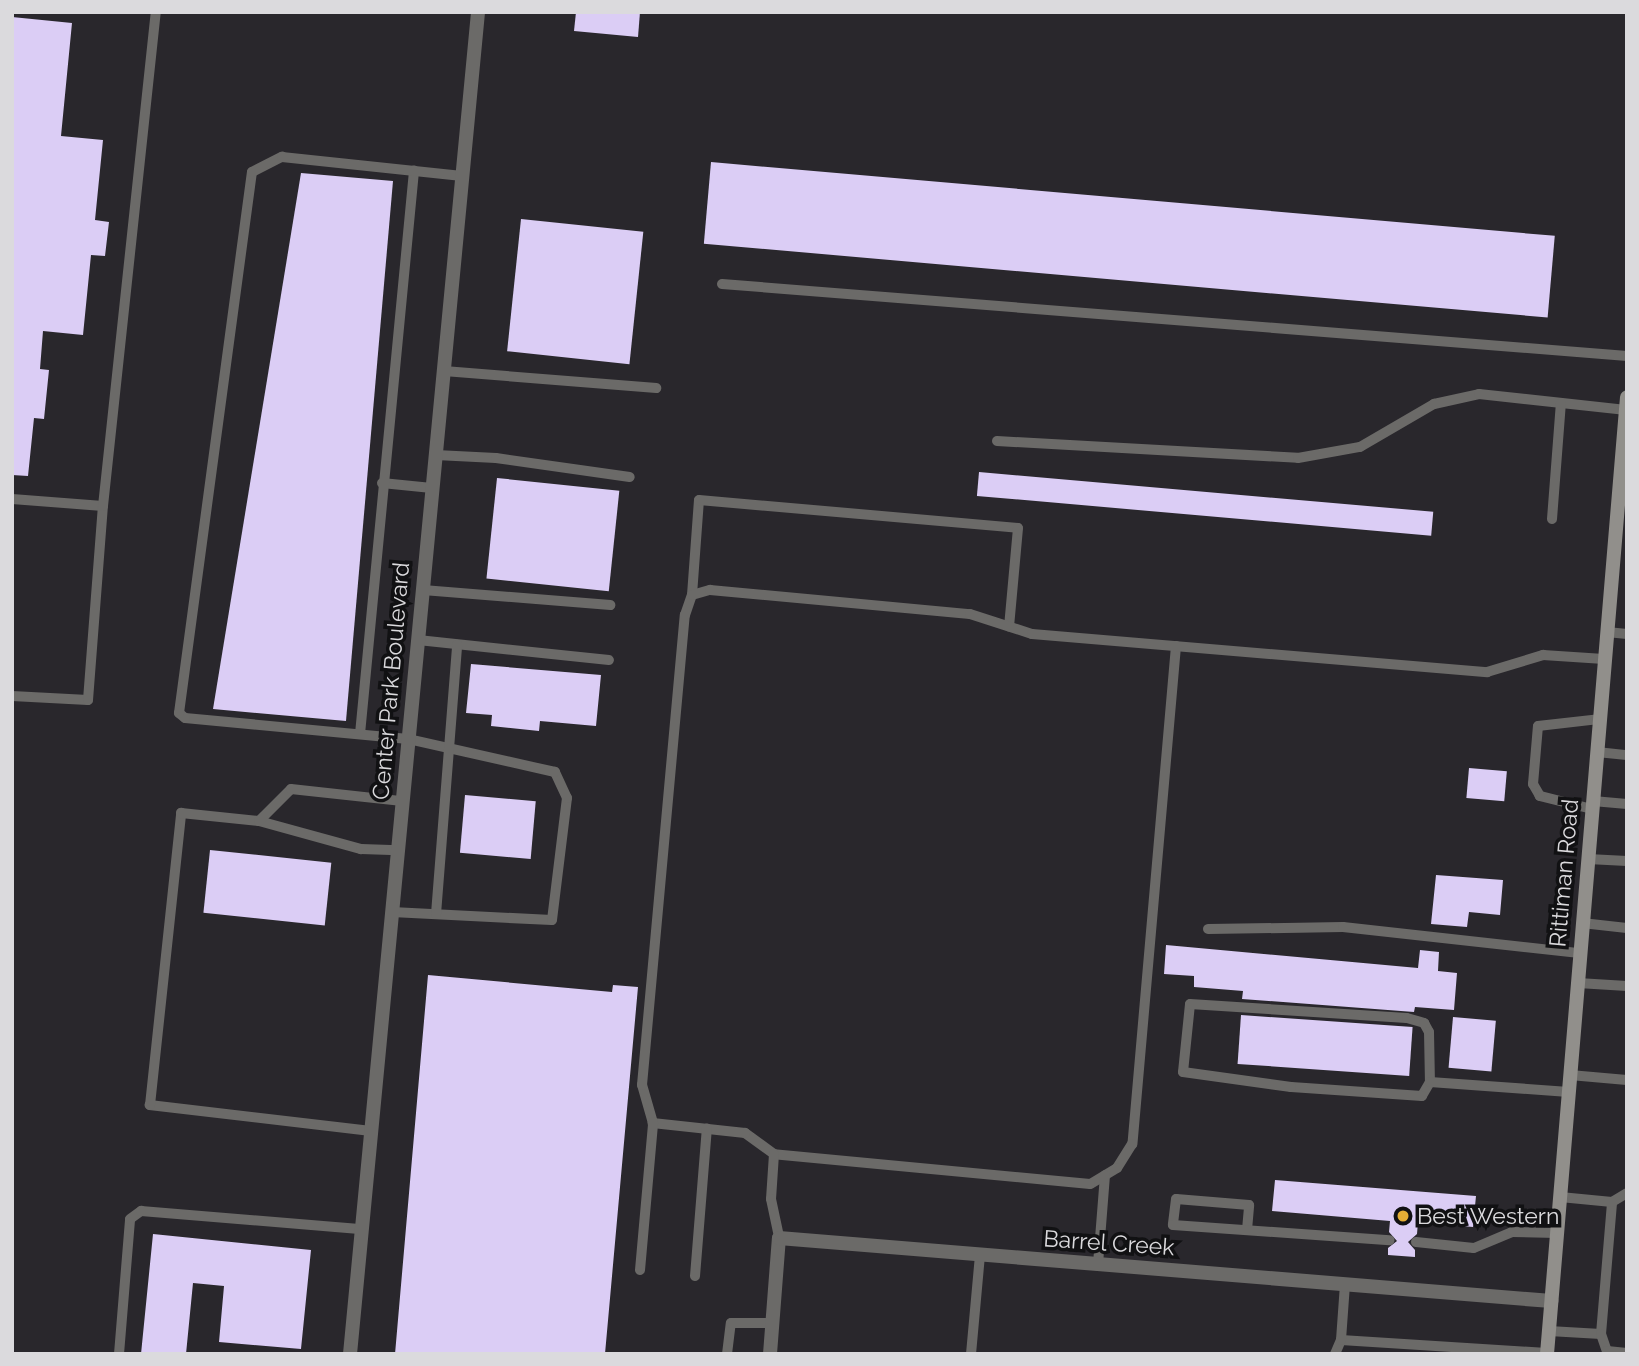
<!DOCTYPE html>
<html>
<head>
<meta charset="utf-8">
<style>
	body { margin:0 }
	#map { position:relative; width:1639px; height:1366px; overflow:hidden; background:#29272c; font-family:Raleway,sans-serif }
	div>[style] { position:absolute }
	.building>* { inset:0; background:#dbcdf5; transform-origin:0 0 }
	.service>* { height:10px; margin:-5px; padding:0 5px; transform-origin:5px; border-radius:5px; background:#6b6a68 }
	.minor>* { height:14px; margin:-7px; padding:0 7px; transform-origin:7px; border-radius:7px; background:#6b6a68 }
	.secondary>* { height:14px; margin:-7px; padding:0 7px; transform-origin:7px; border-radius:7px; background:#918f8b }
	.dots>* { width:19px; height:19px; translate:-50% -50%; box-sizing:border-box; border:4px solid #111113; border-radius:50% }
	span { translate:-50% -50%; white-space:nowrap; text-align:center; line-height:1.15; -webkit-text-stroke:7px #111113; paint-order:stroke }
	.street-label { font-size:23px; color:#dbdadd }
	.poi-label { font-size:23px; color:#dbdadd }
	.left { translate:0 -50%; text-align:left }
	.frame { position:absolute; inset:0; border:14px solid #dbdadd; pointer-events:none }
</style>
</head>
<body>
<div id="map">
	<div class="building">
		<div style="clip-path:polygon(576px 12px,640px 12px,638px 37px,574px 31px)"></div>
		<div style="clip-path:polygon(12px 17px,72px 23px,61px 136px,103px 140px,95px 220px,109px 222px,105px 256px,91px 255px,83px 335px,43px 331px,40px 369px,49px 370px,44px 419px,34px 418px,28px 476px,12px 475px)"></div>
		<div style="left:711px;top:162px;width:847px;height:82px;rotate:5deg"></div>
		<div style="clip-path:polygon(301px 173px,393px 181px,346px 721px,213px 709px)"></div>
		<div style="left:521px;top:219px;width:123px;height:133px;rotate:6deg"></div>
		<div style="left:979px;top:472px;width:456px;height:24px;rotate:5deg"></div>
		<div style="left:497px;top:478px;width:123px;height:101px;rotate:6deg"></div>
		<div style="clip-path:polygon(471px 664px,601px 675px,596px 726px,540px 721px,539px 731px,491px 726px,492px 715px,466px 713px)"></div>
		<div style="left:1469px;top:768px;width:38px;height:30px;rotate:5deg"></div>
		<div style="left:465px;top:795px;width:71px;height:58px;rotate:5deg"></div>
		<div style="left:210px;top:850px;width:122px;height:63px;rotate:6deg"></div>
		<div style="clip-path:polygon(1436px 875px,1503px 880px,1500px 915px,1469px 912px,1467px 927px,1431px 924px)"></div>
		<div style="clip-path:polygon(1166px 945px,1418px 968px,1420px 950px,1439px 952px,1438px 971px,1457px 973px,1454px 1010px,1415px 1007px,1414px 1012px,1242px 999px,1243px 991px,1194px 987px,1194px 976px,1164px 974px)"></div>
		<div style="clip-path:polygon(428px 975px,612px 992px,613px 985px,638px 987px,605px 1354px,395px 1354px)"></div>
		<div style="left:1241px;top:1015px;width:172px;height:49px;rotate:4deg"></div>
		<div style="left:1453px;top:1017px;width:43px;height:51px;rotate:5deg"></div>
		<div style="clip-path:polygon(1275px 1180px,1476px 1196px,1473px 1227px,1418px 1222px,1417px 1234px,1408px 1242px,1415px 1250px,1415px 1257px,1388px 1255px,1388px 1248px,1397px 1241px,1389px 1232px,1390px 1221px,1272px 1211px)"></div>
		<div style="clip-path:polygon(153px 1234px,311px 1250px,301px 1349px,219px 1342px,224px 1286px,193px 1283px,186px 1354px,141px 1354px)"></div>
	</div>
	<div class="service">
		<div style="left:722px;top:284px;width:908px;rotate:4.55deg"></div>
		<div style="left:444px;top:371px;width:213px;rotate:4.6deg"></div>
		<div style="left:997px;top:441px;width:301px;rotate:3.2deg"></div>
		<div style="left:1298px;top:458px;width:63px;rotate:-10.1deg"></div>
		<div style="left:1360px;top:447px;width:86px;rotate:-30.2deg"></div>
		<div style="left:1434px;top:404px;width:46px;rotate:-12.5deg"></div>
		<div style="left:1479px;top:394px;width:148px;rotate:6.2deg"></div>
		<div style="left:436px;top:455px;width:60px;rotate:2.9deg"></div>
		<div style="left:496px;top:458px;width:135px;rotate:8.1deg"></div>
		<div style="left:382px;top:483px;width:50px;rotate:5.7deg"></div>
		<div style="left:12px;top:499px;width:91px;rotate:4.4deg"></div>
		<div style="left:1552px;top:519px;width:116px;rotate:-85.6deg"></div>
		<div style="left:423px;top:590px;width:188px;rotate:4.6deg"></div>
		<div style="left:692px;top:595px;width:95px;rotate:-85.8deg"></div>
		<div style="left:699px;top:500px;width:320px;rotate:5deg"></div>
		<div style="left:1018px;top:528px;width:99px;rotate:95.2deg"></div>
		<div style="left:1607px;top:632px;width:20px;rotate:6deg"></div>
		<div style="left:418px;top:640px;width:192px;rotate:6deg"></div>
		<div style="left:1176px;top:646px;width:500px;rotate:95deg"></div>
		<div style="left:1132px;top:1144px;width:28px;rotate:122deg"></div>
		<div style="left:1117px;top:1168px;width:31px;rotate:149deg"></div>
		<div style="left:1090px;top:1184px;width:317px;rotate:-174.6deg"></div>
		<div style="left:774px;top:1154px;width:36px;rotate:-144deg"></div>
		<div style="left:745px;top:1133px;width:93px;rotate:-173.8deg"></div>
		<div style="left:653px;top:1123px;width:40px;rotate:-106deg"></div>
		<div style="left:642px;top:1085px;width:472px;rotate:-84.8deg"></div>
		<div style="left:685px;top:615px;width:21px;rotate:-71deg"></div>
		<div style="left:692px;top:595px;width:19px;rotate:-16deg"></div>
		<div style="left:710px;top:590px;width:261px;rotate:5.3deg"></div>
		<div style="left:970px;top:614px;width:65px;rotate:17.9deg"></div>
		<div style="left:1032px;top:634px;width:457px;rotate:4.8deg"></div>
		<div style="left:1487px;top:672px;width:59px;rotate:-16.9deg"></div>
		<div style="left:1543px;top:655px;width:61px;rotate:3.8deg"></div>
		<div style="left:12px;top:696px;width:76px;rotate:3deg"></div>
		<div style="left:88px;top:700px;width:195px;rotate:-85.6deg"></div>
		<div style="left:103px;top:506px;width:497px;rotate:-83.9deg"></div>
		<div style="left:360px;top:734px;width:566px;rotate:-84.52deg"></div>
		<div style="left:1597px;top:752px;width:30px;rotate:6deg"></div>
		<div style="left:1593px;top:801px;width:34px;rotate:5deg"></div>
		<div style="left:1592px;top:809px;width:54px;rotate:-166deg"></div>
		<div style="left:1540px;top:796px;width:14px;rotate:-120deg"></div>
		<div style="left:1533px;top:784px;width:58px;rotate:-85.1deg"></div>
		<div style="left:1538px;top:726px;width:61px;rotate:-6.5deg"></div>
		<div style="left:259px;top:821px;width:106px;rotate:15.4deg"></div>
		<div style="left:361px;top:849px;width:37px;rotate:2deg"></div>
		<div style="left:1588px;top:859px;width:39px;rotate:3deg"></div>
		<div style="left:392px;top:912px;width:160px;rotate:2.9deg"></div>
		<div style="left:552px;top:920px;width:123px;rotate:-83deg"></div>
		<div style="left:567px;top:798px;width:29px;rotate:-115deg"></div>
		<div style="left:555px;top:772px;width:151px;rotate:-167.3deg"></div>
		<div style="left:408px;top:739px;width:224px;rotate:-174.6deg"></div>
		<div style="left:185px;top:718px;width:8px;rotate:-140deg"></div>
		<div style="left:179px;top:713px;width:546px;rotate:-82.32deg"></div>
		<div style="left:252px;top:172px;width:34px;rotate:-27deg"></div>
		<div style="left:282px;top:157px;width:181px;rotate:6deg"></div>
		<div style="left:436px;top:914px;width:270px;rotate:-85.5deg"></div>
		<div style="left:1582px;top:923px;width:45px;rotate:6.3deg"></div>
		<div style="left:1208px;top:929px;width:135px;rotate:-0.8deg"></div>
		<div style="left:1343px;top:927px;width:238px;rotate:6.3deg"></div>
		<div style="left:1578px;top:983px;width:49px;rotate:3.5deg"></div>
		<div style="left:1570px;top:1075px;width:57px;rotate:5deg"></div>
		<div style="left:1430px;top:1082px;width:16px;rotate:120deg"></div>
		<div style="left:1422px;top:1096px;width:131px;rotate:-176.1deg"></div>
		<div style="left:1291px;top:1087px;width:109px;rotate:-172.1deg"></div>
		<div style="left:1183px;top:1072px;width:68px;rotate:-84.1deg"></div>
		<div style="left:1190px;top:1004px;width:217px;rotate:3.7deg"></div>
		<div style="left:1407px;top:1018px;width:18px;rotate:16deg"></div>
		<div style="left:1424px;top:1023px;width:10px;rotate:61deg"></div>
		<div style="left:1429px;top:1032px;width:50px;rotate:88.9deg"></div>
		<div style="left:1430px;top:1082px;width:139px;rotate:4.1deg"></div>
		<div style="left:371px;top:1131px;width:223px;rotate:-173.3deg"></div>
		<div style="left:150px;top:1105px;width:294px;rotate:-83.9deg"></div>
		<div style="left:181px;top:813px;width:78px;rotate:5.9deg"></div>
		<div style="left:259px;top:821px;width:45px;rotate:-45deg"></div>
		<div style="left:291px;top:789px;width:112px;rotate:6.2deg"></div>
		<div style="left:774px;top:1154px;width:45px;rotate:93.8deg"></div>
		<div style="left:771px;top:1199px;width:40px;rotate:78deg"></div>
		<div style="left:1612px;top:1202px;width:17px;rotate:-31deg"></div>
		<div style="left:1247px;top:1230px;width:25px;rotate:-85deg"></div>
		<div style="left:1249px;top:1205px;width:73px;rotate:-175.3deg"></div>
		<div style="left:1176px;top:1199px;width:26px;rotate:97deg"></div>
		<div style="left:1173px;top:1225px;width:217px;rotate:4deg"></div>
		<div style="left:1416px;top:1242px;width:58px;rotate:5.9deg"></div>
		<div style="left:1474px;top:1248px;width:41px;rotate:-22.8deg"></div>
		<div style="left:1512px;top:1232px;width:45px;rotate:1.3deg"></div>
		<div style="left:1098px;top:1264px;width:89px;rotate:-85.5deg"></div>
		<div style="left:640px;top:1270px;width:148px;rotate:-84.9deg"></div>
		<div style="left:695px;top:1276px;width:148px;rotate:-85.4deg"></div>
		<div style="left:1549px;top:1331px;width:52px;rotate:3.3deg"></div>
		<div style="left:1601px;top:1334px;width:132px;rotate:-85.2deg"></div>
		<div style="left:1612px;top:1202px;width:52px;rotate:-174.5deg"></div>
		<div style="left:1601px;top:1334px;width:18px;rotate:71deg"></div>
		<div style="left:1607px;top:1351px;width:20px;rotate:6deg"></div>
		<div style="left:1341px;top:1340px;width:206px;rotate:3.6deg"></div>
		<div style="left:119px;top:1354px;width:135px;rotate:-85.3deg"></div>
		<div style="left:130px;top:1219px;width:14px;rotate:-36deg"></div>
		<div style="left:141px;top:1211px;width:222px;rotate:4.7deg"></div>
		<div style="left:727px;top:1354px;width:31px;rotate:-83deg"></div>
		<div style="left:731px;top:1323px;width:42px"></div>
		<div style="left:971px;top:1354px;width:98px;rotate:-84.8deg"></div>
		<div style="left:1335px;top:1354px;width:15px;rotate:-67deg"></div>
		<div style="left:1341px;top:1340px;width:56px;rotate:-85.9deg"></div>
	</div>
	<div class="minor">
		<div style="left:350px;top:1354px;width:1348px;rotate:-84.55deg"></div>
		<div style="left:770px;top:1354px;width:116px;rotate:-85.6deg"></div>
		<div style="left:779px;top:1238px;width:775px;rotate:4.67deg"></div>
	</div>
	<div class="secondary">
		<div style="left:1547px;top:1354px;width:960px;rotate:-85.22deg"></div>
	</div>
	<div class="dots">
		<div style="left:1403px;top:1216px;background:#e4ae35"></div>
	</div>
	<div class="street-label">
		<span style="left:391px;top:681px;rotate:-85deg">Center Park Boulevard</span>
		<span style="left:1564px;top:873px;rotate:-85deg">Rittiman Road</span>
		<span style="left:1109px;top:1243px;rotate:4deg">Barrel Creek</span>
	</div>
	<div class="poi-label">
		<span class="left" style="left:1417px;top:1216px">Best Western</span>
	</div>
	<div class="frame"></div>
</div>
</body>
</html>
